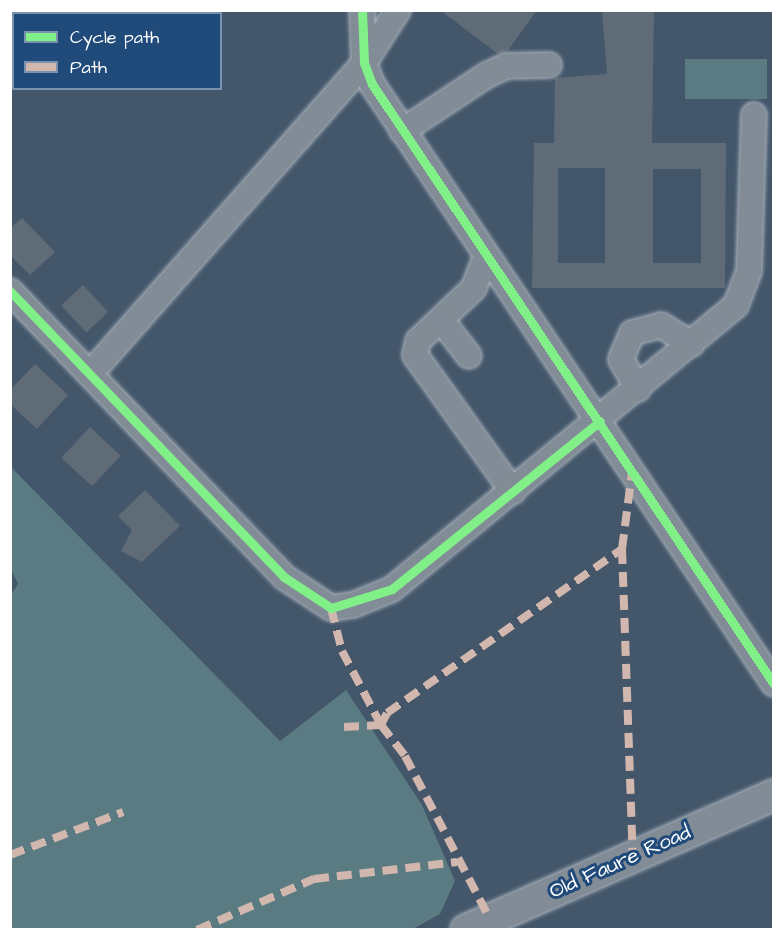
<!DOCTYPE html>
<html>
<head>
<meta charset="utf-8">
<style>
	body { margin:0 }
	#map { position:relative; width:784px; height:940px; overflow:hidden; background:#43566a; font-family:"Architects Daughter",sans-serif }
	div>[style] { position:absolute }
	.green>* { inset:0; background:#5a7b82; transform-origin:0 0 }
	.building>* { inset:0; background:#5f6b77; transform-origin:0 0 }
	.roads { filter:drop-shadow(0 0 2px #aab3bc) drop-shadow(0 0 2px #aab3bc) }
	.minor>* { height:24px; margin:-12px; padding:0 12px; transform-origin:12px; border-radius:12px; background:#828c96 }
	.major>* { height:30px; margin:-15px; padding:0 15px; transform-origin:15px; border-radius:15px; background:#828c96 }
	.quiet>* { height:8px; margin-top:-4px; transform-origin:0; background:repeating-linear-gradient(90deg,#d1b7ad 0 15px,transparent 0 23px) }
	.cycleway>* { height:9px; margin:-4.5px; padding:0 4.5px; transform-origin:4.5px; border-radius:4.5px; background:#82f089 }
	span { translate:-50% -50%; white-space:nowrap; text-align:center; line-height:1.15; -webkit-text-stroke:6px #1f4a7a; paint-order:stroke }
	.street-label { font-size:21px; color:#fff }
	.frame { position:absolute; inset:0; border:12px solid #fff; pointer-events:none }
	.legend { position:absolute; left:12px; top:12px; width:210px; height:78px; box-sizing:border-box; background:#1f4a7a; border:2px solid #7992af; margin:0; padding:8px 10px; list-style:none; font-size:18px; color:#fff }
	.legend li { display:flex; align-items:center; gap:12px; height:30px }
	.legend b { width:30px; border:2px solid #7992af }
</style>
</head>
<body>
<div id="map">
	<div class="green">
		<div style="left:685px;top:59px;width:82px;height:40px"></div>
		<div style="clip-path:polygon(11px 467px,280px 741px,346px 690px,422px 805px,455px 881px,440px 914px,411px 930px,11px 929px,10px 596px,18px 584px,11px 569px)"></div>
	</div>
	<div class="building">
		<div style="clip-path:polygon(440px 10px,537px 10px,507px 52px,498px 54px)"></div>
		<div style="clip-path:polygon(evenodd,602px 10px,654px 10px,652px 143px,726px 143px,725px 288px,532px 288px,534px 143px,554px 143px,555px 78px,607px 74px,602px 10px,558px 168px,605px 168px,605px 263px,558px 263px,558px 168px,602px 10px,653px 169px,701px 169px,701px 263px,653px 263px,653px 169px)"></div>
		<div style="clip-path:polygon(22px 218px,55px 252px,30px 275px,10px 255px,10px 228px)"></div>
		<div style="left:83px;top:285px;width:37px;height:30px;rotate:47deg"></div>
		<div style="clip-path:polygon(35px 364px,68px 395px,37px 429px,10px 404px,10px 390px)"></div>
		<div style="left:90px;top:427px;width:42px;height:42px;rotate:43deg"></div>
		<div style="clip-path:polygon(145px 490px,180px 526px,142px 562px,121px 551px,132px 530px,118px 516px)"></div>
	</div>
	<div class="roads">
		<div class="minor">
			<div style="left:362px;top:10px;width:53px;rotate:87.8deg"></div>
			<div style="left:364px;top:63px;width:22px;rotate:69deg"></div>
			<div style="left:372px;top:84px;width:722px;rotate:56.18deg"></div>
			<div style="left:56px;top:14px;width:6px;rotate:-39deg"></div>
			<div style="left:10px;top:41px;width:4px;rotate:-27deg"></div>
			<div style="left:402px;top:131px;width:102px;rotate:-33.4deg"></div>
			<div style="left:487px;top:75px;width:21px;rotate:-25deg"></div>
			<div style="left:506px;top:66px;width:43px;rotate:-1.3deg"></div>
			<div style="left:486px;top:256px;width:34px;rotate:111deg"></div>
			<div style="left:474px;top:288px;width:77px;rotate:136.6deg"></div>
			<div style="left:418px;top:341px;width:14px;rotate:102deg"></div>
			<div style="left:415px;top:355px;width:168px;rotate:54.4deg"></div>
			<div style="left:10px;top:291px;width:396px;rotate:46.2deg"></div>
			<div style="left:284px;top:577px;width:56px;rotate:33.4deg"></div>
			<div style="left:331px;top:608px;width:22px;rotate:-8deg"></div>
			<div style="left:353px;top:605px;width:42px;rotate:-22.3deg"></div>
			<div style="left:392px;top:589px;width:446px;rotate:-39.5deg"></div>
			<div style="left:736px;top:305px;width:36px;rotate:-69deg"></div>
			<div style="left:749px;top:271px;width:156px;rotate:-88.2deg"></div>
			<div style="left:442px;top:321px;width:44px;rotate:52.4deg"></div>
			<div style="left:90px;top:374px;width:414px;rotate:-48.6deg"></div>
			<div style="left:364px;top:63px;width:63px;rotate:-57.3deg"></div>
			<div style="left:638px;top:389px;width:34px;rotate:-120deg"></div>
			<div style="left:621px;top:359px;width:28px;rotate:-67deg"></div>
			<div style="left:632px;top:333px;width:30px;rotate:-15deg"></div>
			<div style="left:661px;top:325px;width:36px;rotate:32deg"></div>
		</div>
		<div class="major">
			<div style="left:466px;top:930px;width:336px;rotate:-23.7deg"></div>
		</div>
	</div>
	<div class="quiet">
		<div style="left:622px;top:549px;width:308px;rotate:88deg"></div>
		<div style="left:331px;top:608px;width:44px;rotate:75.7deg"></div>
		<div style="left:342px;top:651px;width:84px;rotate:62.2deg"></div>
		<div style="left:381px;top:725px;width:13px;rotate:-63deg"></div>
		<div style="left:387px;top:713px;width:287px;rotate:-34.9deg"></div>
		<div style="left:622px;top:549px;width:78px;rotate:-82.6deg"></div>
		<div style="left:344px;top:727px;width:37px;rotate:-3deg"></div>
		<div style="left:381px;top:725px;width:39px;rotate:52deg"></div>
		<div style="left:405px;top:756px;width:184px;rotate:62.5deg"></div>
		<div style="left:10px;top:855px;width:121px;rotate:-20.8deg"></div>
		<div style="left:197px;top:930px;width:128px;rotate:-23.6deg"></div>
		<div style="left:314px;top:879px;width:144px;rotate:-6.8deg"></div>
	</div>
	<div class="cycleway">
		<div style="left:362px;top:10px;width:53px;rotate:87.8deg"></div>
		<div style="left:364px;top:63px;width:22px;rotate:69deg"></div>
		<div style="left:372px;top:84px;width:722px;rotate:56.18deg"></div>
		<div style="left:10px;top:291px;width:396px;rotate:46.2deg"></div>
		<div style="left:284px;top:577px;width:56px;rotate:33.4deg"></div>
		<div style="left:331px;top:608px;width:64px;rotate:-17.3deg"></div>
		<div style="left:392px;top:589px;width:267px;rotate:-38.9deg"></div>
	</div>
	<div class="street-label">
		<span style="left:620px;top:862px;rotate:-24deg">Old Faure Road</span>
	</div>
	<div class="frame"></div>
	<ul class="legend">
	<li><b style="height:8px;background:#82f089"></b>Cycle path</li>
	<li><b style="height:8px;background:#d1b7ad"></b>Path</li>
	</ul>
</div>
</body>
</html>
